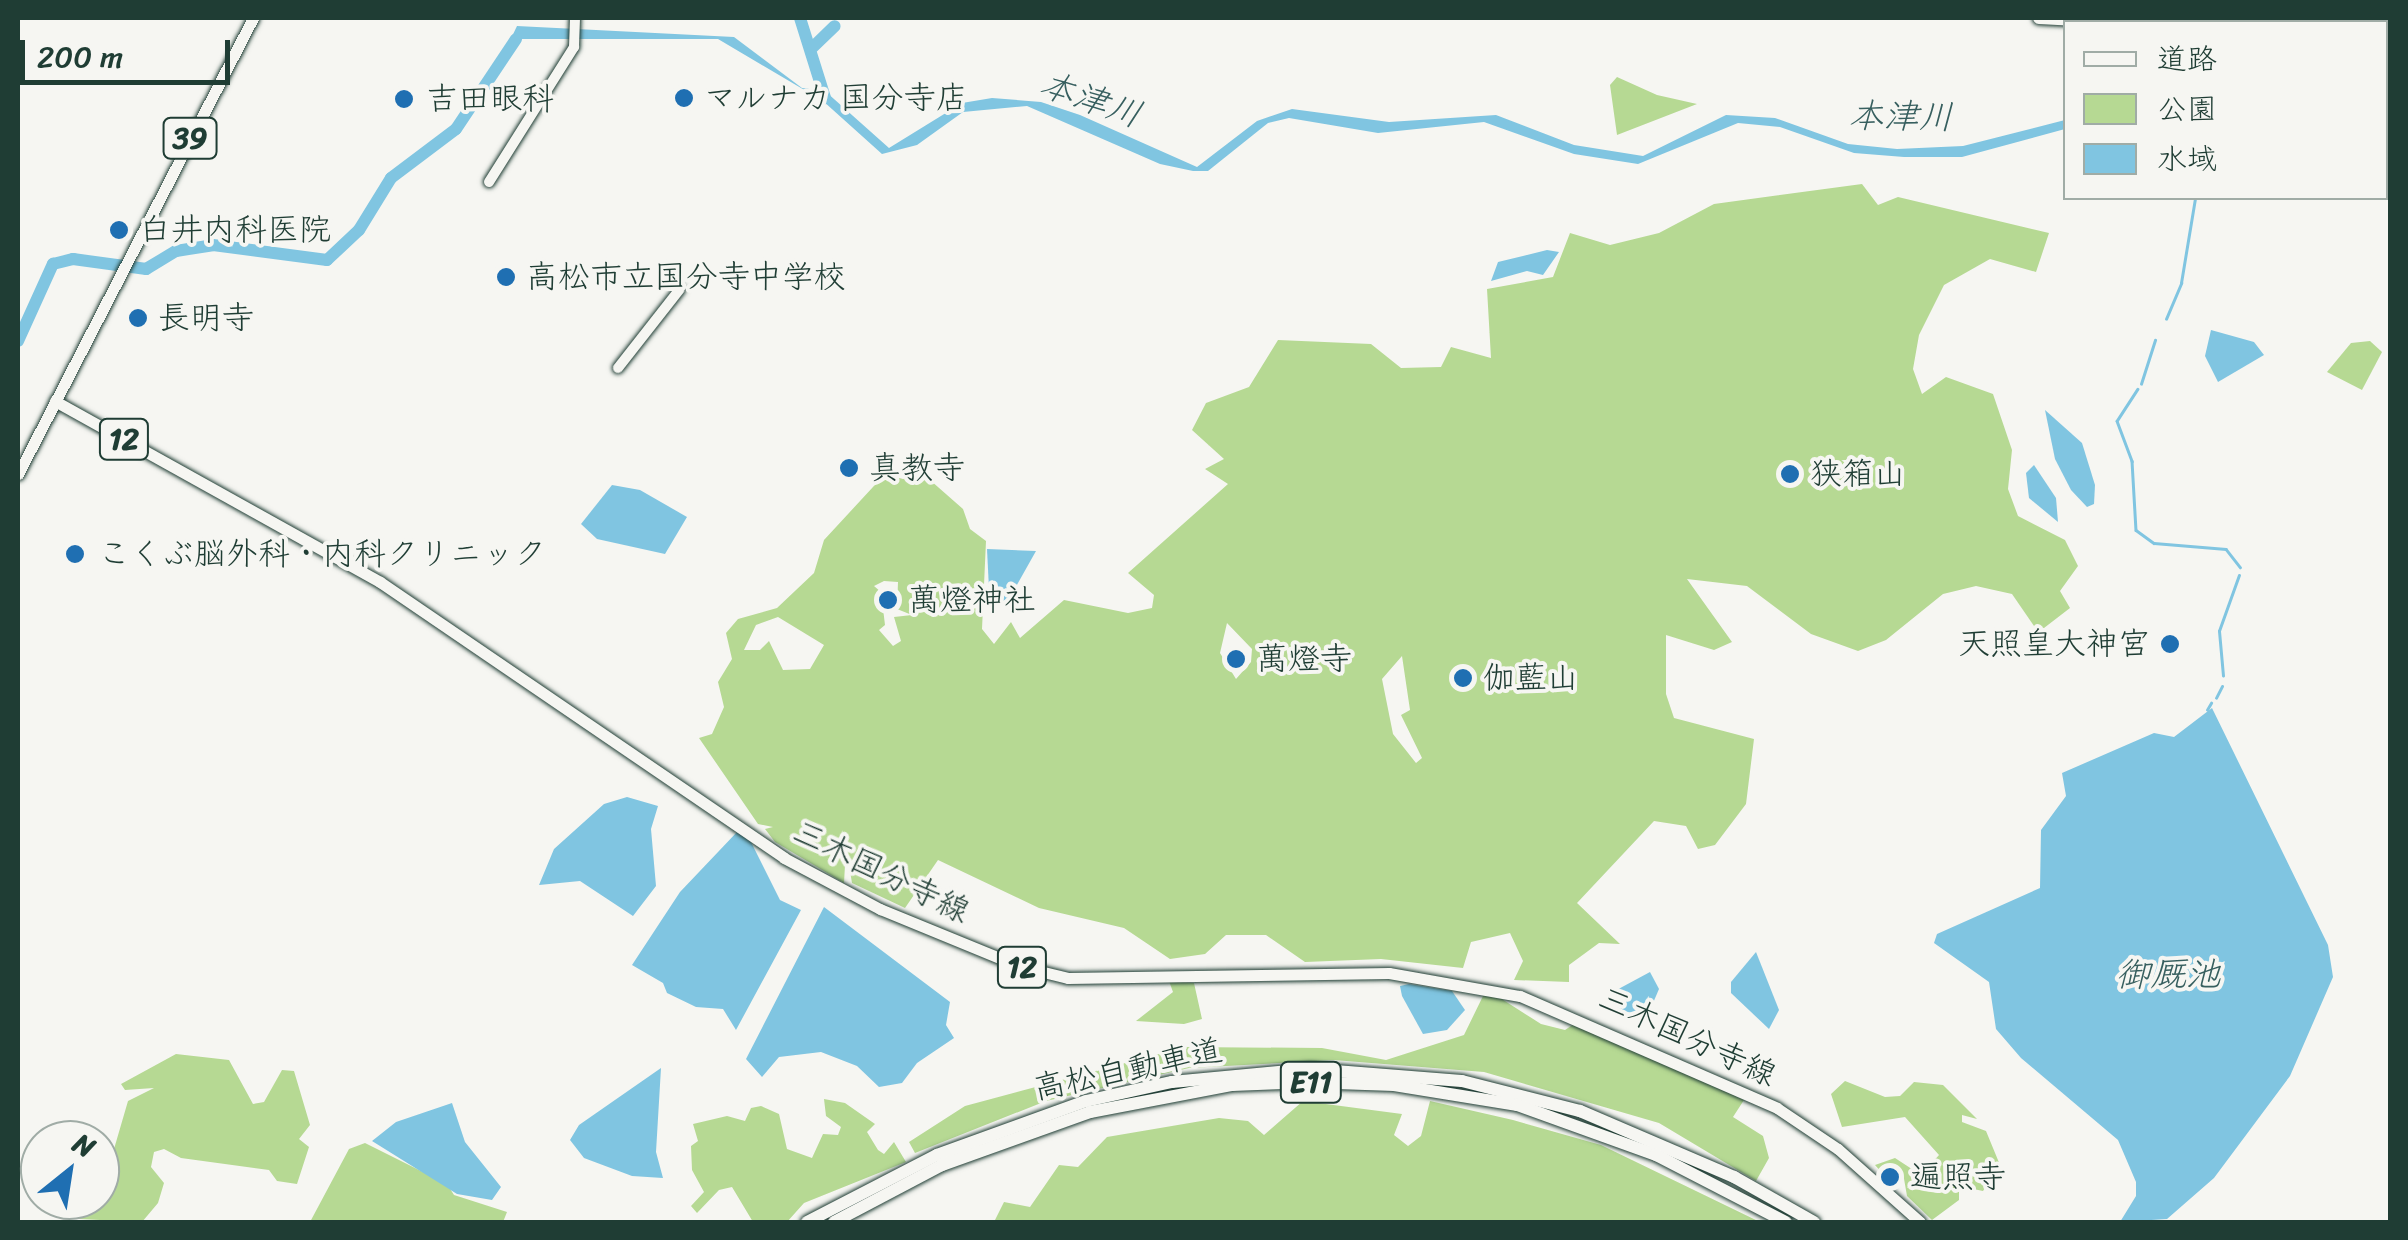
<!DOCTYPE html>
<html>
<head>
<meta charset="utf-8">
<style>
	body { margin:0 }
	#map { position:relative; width:2408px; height:1240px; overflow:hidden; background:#f6f6f2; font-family:Sriracha,"Klee One",sans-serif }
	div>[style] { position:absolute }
	.green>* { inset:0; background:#b6d993 }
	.water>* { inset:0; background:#80c5e1 }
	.stream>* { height:2.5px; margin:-1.25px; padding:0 1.25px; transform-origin:1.25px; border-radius:1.25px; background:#80c5e1 }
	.river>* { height:12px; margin:-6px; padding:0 6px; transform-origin:6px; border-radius:6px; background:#80c5e1 }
	.roads { filter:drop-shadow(0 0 2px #1f3d34) drop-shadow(0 0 2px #1f3d34) }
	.secondary>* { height:10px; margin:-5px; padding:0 5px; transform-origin:5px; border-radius:5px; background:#f6f6f2 }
	.primary>* { height:11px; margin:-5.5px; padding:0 5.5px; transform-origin:5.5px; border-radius:5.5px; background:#f6f6f2 }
	.highway>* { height:12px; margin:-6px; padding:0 6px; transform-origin:6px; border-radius:6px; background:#f6f6f2 }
	.dots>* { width:28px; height:28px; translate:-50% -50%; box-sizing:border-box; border:5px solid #f6f6f2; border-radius:50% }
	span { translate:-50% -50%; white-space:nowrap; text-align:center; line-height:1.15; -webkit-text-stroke:8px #f6f6f2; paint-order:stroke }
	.shield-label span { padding:2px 8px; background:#f6f6f2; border:2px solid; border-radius:8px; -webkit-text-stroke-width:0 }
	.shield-label { font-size:30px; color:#1f3d34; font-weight:700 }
	.poi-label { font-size:32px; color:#1f3d34 }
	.left { translate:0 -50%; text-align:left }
	.right { translate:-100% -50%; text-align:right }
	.street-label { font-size:32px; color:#1f3d34 }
	.water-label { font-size:35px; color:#375f5f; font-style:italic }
	.frame { position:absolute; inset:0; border:20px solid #1f3d34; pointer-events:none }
	.legend { position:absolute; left:2063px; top:20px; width:325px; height:180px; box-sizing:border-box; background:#f6f6f2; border:2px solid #a0aca6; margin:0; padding:12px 18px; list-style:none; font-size:30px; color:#1f3d34 }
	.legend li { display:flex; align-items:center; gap:20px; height:50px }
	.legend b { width:50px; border:2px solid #a0aca6 }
	.north { position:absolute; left:20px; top:1120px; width:100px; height:100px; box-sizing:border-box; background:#f6f6f2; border:2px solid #a0aca6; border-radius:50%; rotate:30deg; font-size:28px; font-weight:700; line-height:40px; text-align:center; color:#1f3d34 }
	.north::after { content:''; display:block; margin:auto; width:35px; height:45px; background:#1f6fb2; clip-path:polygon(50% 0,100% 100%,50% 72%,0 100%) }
	.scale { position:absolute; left:20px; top:40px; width:210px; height:45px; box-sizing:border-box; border:5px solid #1f3d34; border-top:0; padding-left:12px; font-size:30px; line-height:35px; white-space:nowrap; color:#1f3d34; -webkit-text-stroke:8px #f6f6f2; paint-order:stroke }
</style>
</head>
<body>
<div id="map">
	<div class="green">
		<div style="clip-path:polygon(1617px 77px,1657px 95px,1697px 104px,1617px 135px,1610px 85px)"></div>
		<div style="clip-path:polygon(evenodd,1862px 184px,1878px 205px,1898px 197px,2049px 233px,2036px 272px,1990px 259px,1944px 285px,1919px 335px,1913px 369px,1922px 394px,1946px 377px,1993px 394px,2012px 450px,2008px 489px,2018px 516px,2065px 540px,2078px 566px,2060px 591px,2070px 608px,2044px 628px,2034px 626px,2012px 594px,1976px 586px,1943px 594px,1886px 640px,1858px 651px,1811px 634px,1747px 586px,1687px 579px,1732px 642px,1714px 650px,1666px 635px,1666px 694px,1674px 718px,1754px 739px,1746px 804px,1715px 845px,1698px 849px,1686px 826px,1654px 821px,1577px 903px,1620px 944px,1599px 943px,1569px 965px,1569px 982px,1514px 980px,1523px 961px,1510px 933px,1471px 942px,1463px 968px,1381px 959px,1305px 962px,1266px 935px,1226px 935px,1205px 954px,1170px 959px,1124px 928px,1039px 908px,938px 860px,905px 908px,852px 883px,846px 847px,844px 883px,775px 842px,765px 829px,773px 827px,758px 824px,699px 738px,712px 734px,724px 707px,718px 682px,732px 659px,726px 633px,738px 619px,777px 608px,814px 573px,824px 540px,885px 474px,903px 479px,922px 473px,963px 509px,970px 529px,986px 541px,982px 629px,994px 644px,1011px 622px,1020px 638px,1064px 600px,1128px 613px,1152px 608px,1154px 595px,1128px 573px,1228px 484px,1205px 469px,1224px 459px,1192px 430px,1206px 403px,1249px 387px,1278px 340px,1371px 344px,1401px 368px,1441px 367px,1451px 347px,1491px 358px,1487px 289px,1553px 277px,1570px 233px,1610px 245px,1659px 233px,1714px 204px,1862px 184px,884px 581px,898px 582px,897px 609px,912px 615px,894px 617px,901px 641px,893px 646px,879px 630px,885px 625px,881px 592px,874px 586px,884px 581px,1862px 184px,778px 617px,824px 645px,810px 669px,783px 670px,769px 641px,760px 650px,744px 650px,756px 625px,778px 617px,1862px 184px,1227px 623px,1252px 649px,1251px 662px,1236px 679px,1220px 653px,1227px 623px,1862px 184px,1402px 656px,1410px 710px,1401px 715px,1422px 758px,1416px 763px,1393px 734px,1382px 679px,1402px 656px)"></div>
		<div style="clip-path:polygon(2370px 341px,2382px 352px,2362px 390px,2327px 372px,2351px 343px)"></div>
		<div style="clip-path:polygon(1169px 981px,1194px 983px,1202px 1019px,1184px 1024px,1136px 1021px,1173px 992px)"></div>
		<div style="clip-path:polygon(1494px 994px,1541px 1024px,1565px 1030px,1577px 1022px,1744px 1100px,1733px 1117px,1763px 1136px,1769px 1158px,1756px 1181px,1659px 1123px,1484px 1072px,1334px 1060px,1189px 1068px,1046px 1101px,915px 1153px,909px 1142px,965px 1106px,1185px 1047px,1322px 1048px,1386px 1060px,1464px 1035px,1483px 996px)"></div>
		<div style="clip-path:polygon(176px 1054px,229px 1060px,253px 1104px,264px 1102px,282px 1070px,294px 1071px,310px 1125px,299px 1139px,309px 1147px,297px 1184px,277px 1181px,269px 1170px,181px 1158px,164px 1149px,154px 1152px,151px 1167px,164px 1183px,158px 1203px,142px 1222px,58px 1218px,56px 1206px,43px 1200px,100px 1200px,100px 1143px,114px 1149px,128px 1101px,154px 1088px,125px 1090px,121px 1084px)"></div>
		<div style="clip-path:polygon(1845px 1081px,1885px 1097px,1900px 1096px,1914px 1082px,1943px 1085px,1977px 1119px,1962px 1115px,1962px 1122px,1986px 1131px,2000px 1165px,1983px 1191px,1959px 1186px,1959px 1200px,1932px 1220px,1907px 1196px,1903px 1173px,1883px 1174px,1875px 1165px,1895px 1158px,1921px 1175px,1939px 1155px,1905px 1117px,1842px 1127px,1831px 1094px)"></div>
		<div style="clip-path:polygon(824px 1099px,845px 1103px,875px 1124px,867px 1132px,878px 1150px,884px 1154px,894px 1142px,906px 1162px,804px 1203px,787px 1222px,753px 1222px,732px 1187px,719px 1190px,697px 1213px,691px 1206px,704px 1192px,692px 1170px,691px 1146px,698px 1141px,693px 1124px,727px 1116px,745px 1121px,751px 1108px,761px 1106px,779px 1114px,787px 1149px,812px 1158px,823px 1134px,838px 1135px,841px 1127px,826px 1116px)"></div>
		<div style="clip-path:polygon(1303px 1101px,1402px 1114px,1394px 1135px,1408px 1146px,1421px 1136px,1430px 1101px,1513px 1120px,1601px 1145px,1760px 1222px,994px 1222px,1004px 1202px,1030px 1207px,1059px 1165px,1078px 1167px,1107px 1137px,1219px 1118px,1248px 1121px,1264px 1135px)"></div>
		<div style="clip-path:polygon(365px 1143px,447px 1184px,454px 1195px,507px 1212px,503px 1222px,310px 1222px,349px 1149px)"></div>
	</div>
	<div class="water">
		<div style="clip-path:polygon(517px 26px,734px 37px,802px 88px,825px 91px,889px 148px,962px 103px,992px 98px,1041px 102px,1080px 115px,1197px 167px,1257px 121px,1292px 109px,1389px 122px,1496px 115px,1574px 145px,1643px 156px,1726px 115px,1775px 118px,1848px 144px,1897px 149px,1963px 146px,2065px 120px,2065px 129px,1962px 157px,1904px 157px,1854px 153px,1780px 127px,1738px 123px,1638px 164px,1574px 154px,1484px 122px,1378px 133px,1289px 118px,1268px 123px,1208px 171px,1193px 171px,1160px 164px,1027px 106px,963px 112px,917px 145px,882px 154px,823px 101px,718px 39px,522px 39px,510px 53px,505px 51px)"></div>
		<div style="clip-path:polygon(1547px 250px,1559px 252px,1543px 275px,1527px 271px,1491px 281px,1498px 262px)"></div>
		<div style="clip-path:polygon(2211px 330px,2254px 342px,2264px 355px,2218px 382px,2205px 356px)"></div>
		<div style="clip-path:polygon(2045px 410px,2082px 443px,2095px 485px,2094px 504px,2087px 507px,2071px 490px,2055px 459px)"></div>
		<div style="clip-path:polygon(2034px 465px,2056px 498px,2058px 522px,2029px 498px,2026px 473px)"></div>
		<div style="clip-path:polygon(612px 485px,640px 490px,687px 517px,665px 554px,597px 539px,581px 524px)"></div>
		<div style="clip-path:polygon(987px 549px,1036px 551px,1010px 597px,990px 609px)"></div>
		<div style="clip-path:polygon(2212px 708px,2328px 945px,2333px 977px,2290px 1076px,2214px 1178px,2167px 1219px,2120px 1222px,2136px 1196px,2136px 1182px,2118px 1140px,2021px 1058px,1996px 1029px,1989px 982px,1934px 943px,1937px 934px,2040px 888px,2041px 830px,2066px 796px,2062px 773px,2154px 733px,2174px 737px)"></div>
		<div style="clip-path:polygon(627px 797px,658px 806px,651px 829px,656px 886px,633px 916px,580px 881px,539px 885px,554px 849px,604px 804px)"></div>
		<div style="clip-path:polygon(737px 832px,750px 840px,780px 900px,801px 910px,736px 1030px,723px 1009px,696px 1007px,667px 993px,663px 983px,632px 965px,680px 892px)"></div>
		<div style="clip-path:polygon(824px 907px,950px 1002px,946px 1025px,954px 1038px,917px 1063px,902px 1083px,879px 1087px,857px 1066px,821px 1052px,779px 1057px,762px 1077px,746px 1059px)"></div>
		<div style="clip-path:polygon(1756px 952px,1779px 1010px,1769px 1029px,1731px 993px,1731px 982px)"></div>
		<div style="clip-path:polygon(1650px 972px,1659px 989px,1647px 1017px,1613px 1008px,1611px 993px)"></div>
		<div style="clip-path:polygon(1409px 984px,1452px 991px,1465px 1010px,1447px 1030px,1423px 1034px,1402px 996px,1400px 986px)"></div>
		<div style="clip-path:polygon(661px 1068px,656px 1152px,663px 1178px,632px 1176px,584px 1158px,570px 1140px,579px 1125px)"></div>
		<div style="clip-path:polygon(452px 1103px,465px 1142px,501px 1187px,492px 1200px,457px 1194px,372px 1141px,396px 1122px)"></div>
	</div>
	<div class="stream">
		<div style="left:2166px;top:319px;width:39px;rotate:-67deg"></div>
		<div style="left:2181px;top:283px;width:86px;rotate:-80.6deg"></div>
		<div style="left:2141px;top:384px;width:46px;rotate:-72.3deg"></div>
		<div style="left:2138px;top:389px;width:38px;rotate:123deg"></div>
		<div style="left:2117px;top:421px;width:43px;rotate:69.4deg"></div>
		<div style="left:2132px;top:461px;width:69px;rotate:86.7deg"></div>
		<div style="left:2136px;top:530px;width:22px;rotate:36deg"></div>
		<div style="left:2154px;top:543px;width:72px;rotate:4.8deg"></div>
		<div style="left:2226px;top:549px;width:23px;rotate:52deg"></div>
		<div style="left:2223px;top:676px;width:45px;rotate:-95.1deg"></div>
		<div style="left:2219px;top:631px;width:59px;rotate:-70.3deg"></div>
		<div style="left:2216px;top:698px;width:13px;rotate:-63deg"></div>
		<div style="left:2207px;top:710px;width:8px;rotate:-60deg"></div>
	</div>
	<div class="river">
		<div style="left:800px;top:18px;width:84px;rotate:72.6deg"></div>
		<div style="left:813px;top:47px;width:30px;rotate:-44deg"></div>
		<div style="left:18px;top:341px;width:85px;rotate:-65.6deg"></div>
		<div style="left:53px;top:264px;width:21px;rotate:-14deg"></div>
		<div style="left:73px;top:259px;width:74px;rotate:7.8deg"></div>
		<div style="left:146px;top:269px;width:35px;rotate:-31deg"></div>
		<div style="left:176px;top:251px;width:37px;rotate:-9deg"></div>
		<div style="left:213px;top:245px;width:115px;rotate:7.5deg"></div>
		<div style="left:327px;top:260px;width:44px;rotate:-43.2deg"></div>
		<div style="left:359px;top:230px;width:61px;rotate:-58.4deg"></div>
		<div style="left:391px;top:178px;width:81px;rotate:-37deg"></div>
		<div style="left:456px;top:129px;width:108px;rotate:-56.3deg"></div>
	</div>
	<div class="roads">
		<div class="secondary">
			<div style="left:2386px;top:41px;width:12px;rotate:-70deg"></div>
			<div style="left:489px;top:182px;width:160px;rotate:-57.8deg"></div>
			<div style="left:574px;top:47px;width:29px;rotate:-88deg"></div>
			<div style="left:618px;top:368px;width:100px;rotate:-51.9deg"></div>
		</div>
		<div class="primary">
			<div style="left:55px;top:401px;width:372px;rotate:29.1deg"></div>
			<div style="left:380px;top:582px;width:489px;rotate:34.3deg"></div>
			<div style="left:784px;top:858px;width:109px;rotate:28deg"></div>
			<div style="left:880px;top:909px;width:150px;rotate:22.3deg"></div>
			<div style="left:1019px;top:966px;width:50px;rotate:13.8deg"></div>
			<div style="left:1068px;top:978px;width:321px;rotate:-0.9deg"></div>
			<div style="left:1389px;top:973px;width:133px;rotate:10deg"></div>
			<div style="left:1520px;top:996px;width:280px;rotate:23.5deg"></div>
			<div style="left:1777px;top:1108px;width:73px;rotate:33.9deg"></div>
			<div style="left:1838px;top:1149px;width:110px;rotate:41.7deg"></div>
			<div style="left:18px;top:474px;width:513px;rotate:-62.74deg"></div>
		</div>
		<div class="highway">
			<div style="left:2039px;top:18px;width:76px;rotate:3deg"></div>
			<div style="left:2181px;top:18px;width:32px;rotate:7deg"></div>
			<div style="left:2386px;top:68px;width:4px;rotate:27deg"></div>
			<div style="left:2386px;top:83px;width:4px;rotate:14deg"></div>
			<div style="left:807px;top:1222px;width:146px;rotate:-27.3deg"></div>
			<div style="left:937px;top:1155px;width:158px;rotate:-19.9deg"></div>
			<div style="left:1086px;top:1101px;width:88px;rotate:-12.5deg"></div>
			<div style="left:1172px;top:1082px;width:139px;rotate:-5.4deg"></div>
			<div style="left:1310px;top:1069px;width:152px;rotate:4.5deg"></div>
			<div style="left:1462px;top:1081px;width:122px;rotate:14.3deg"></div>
			<div style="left:1580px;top:1111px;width:168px;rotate:23.2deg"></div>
			<div style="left:1734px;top:1177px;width:92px;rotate:29.4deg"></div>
			<div style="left:834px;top:1222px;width:122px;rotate:-27.8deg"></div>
			<div style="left:942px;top:1165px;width:157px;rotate:-19.7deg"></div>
			<div style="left:1090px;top:1112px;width:145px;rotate:-10.8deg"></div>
			<div style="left:1232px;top:1085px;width:76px;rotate:-2.3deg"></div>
			<div style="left:1308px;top:1082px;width:86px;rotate:2deg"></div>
			<div style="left:1394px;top:1085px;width:125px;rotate:9.2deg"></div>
			<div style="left:1517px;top:1105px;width:148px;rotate:19.8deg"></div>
			<div style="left:1656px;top:1155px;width:146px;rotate:27.3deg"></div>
		</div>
	</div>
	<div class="dots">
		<div style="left:684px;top:98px;background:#1f6fb2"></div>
		<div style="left:404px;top:99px;background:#1f6fb2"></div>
		<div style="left:119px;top:230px;background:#1f6fb2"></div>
		<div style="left:506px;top:277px;background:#1f6fb2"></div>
		<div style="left:138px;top:318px;background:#1f6fb2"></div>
		<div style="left:849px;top:468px;background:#1f6fb2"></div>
		<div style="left:1790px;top:474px;background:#1f6fb2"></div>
		<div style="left:75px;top:554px;background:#1f6fb2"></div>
		<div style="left:888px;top:600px;background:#1f6fb2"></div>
		<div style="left:2170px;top:644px;background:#1f6fb2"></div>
		<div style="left:1236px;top:659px;background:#1f6fb2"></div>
		<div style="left:1463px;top:678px;background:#1f6fb2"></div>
		<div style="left:1890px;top:1177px;background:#1f6fb2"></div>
	</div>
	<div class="shield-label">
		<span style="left:190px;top:138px">39</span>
		<span style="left:124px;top:439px">12</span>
		<span style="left:1022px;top:967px">12</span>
		<span style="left:1311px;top:1082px">E11</span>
	</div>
	<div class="poi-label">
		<span class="left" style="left:704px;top:98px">マルナカ 国分寺店</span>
		<span class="left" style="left:426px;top:99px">吉田眼科</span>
		<span class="left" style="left:139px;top:230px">白井内科医院</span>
		<span class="left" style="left:526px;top:277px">高松市立国分寺中学校</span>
		<span class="left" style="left:158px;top:318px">長明寺</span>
		<span class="left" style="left:869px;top:468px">真教寺</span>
		<span class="left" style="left:1810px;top:474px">狭箱山</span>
		<span class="left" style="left:98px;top:554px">こくぶ脳外科・内科クリニック</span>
		<span class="left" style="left:908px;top:600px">萬燈神社</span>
		<span class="right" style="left:2150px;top:644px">天照皇大神宮</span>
		<span class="left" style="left:1256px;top:659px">萬燈寺</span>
		<span class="left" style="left:1483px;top:678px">伽藍山</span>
		<span class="left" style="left:1910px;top:1177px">遍照寺</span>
	</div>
	<div class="street-label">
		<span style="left:881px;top:872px;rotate:26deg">三木国分寺線</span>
		<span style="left:1687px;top:1037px;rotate:25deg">三木国分寺線</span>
		<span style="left:1128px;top:1070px;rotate:-12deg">高松自動車道</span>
	</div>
	<div class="water-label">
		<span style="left:1091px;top:99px;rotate:19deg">本津川</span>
		<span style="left:1901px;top:116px;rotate:1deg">本津川</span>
		<span style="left:2168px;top:974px">御厩池</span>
	</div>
	<div class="frame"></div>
	<ul class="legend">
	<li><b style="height:12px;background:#f6f6f2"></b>道路</li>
	<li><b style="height:28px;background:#b6d993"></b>公園</li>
	<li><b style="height:28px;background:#80c5e1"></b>水域</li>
	</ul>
	<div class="north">N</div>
	<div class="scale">200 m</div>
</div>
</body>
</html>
